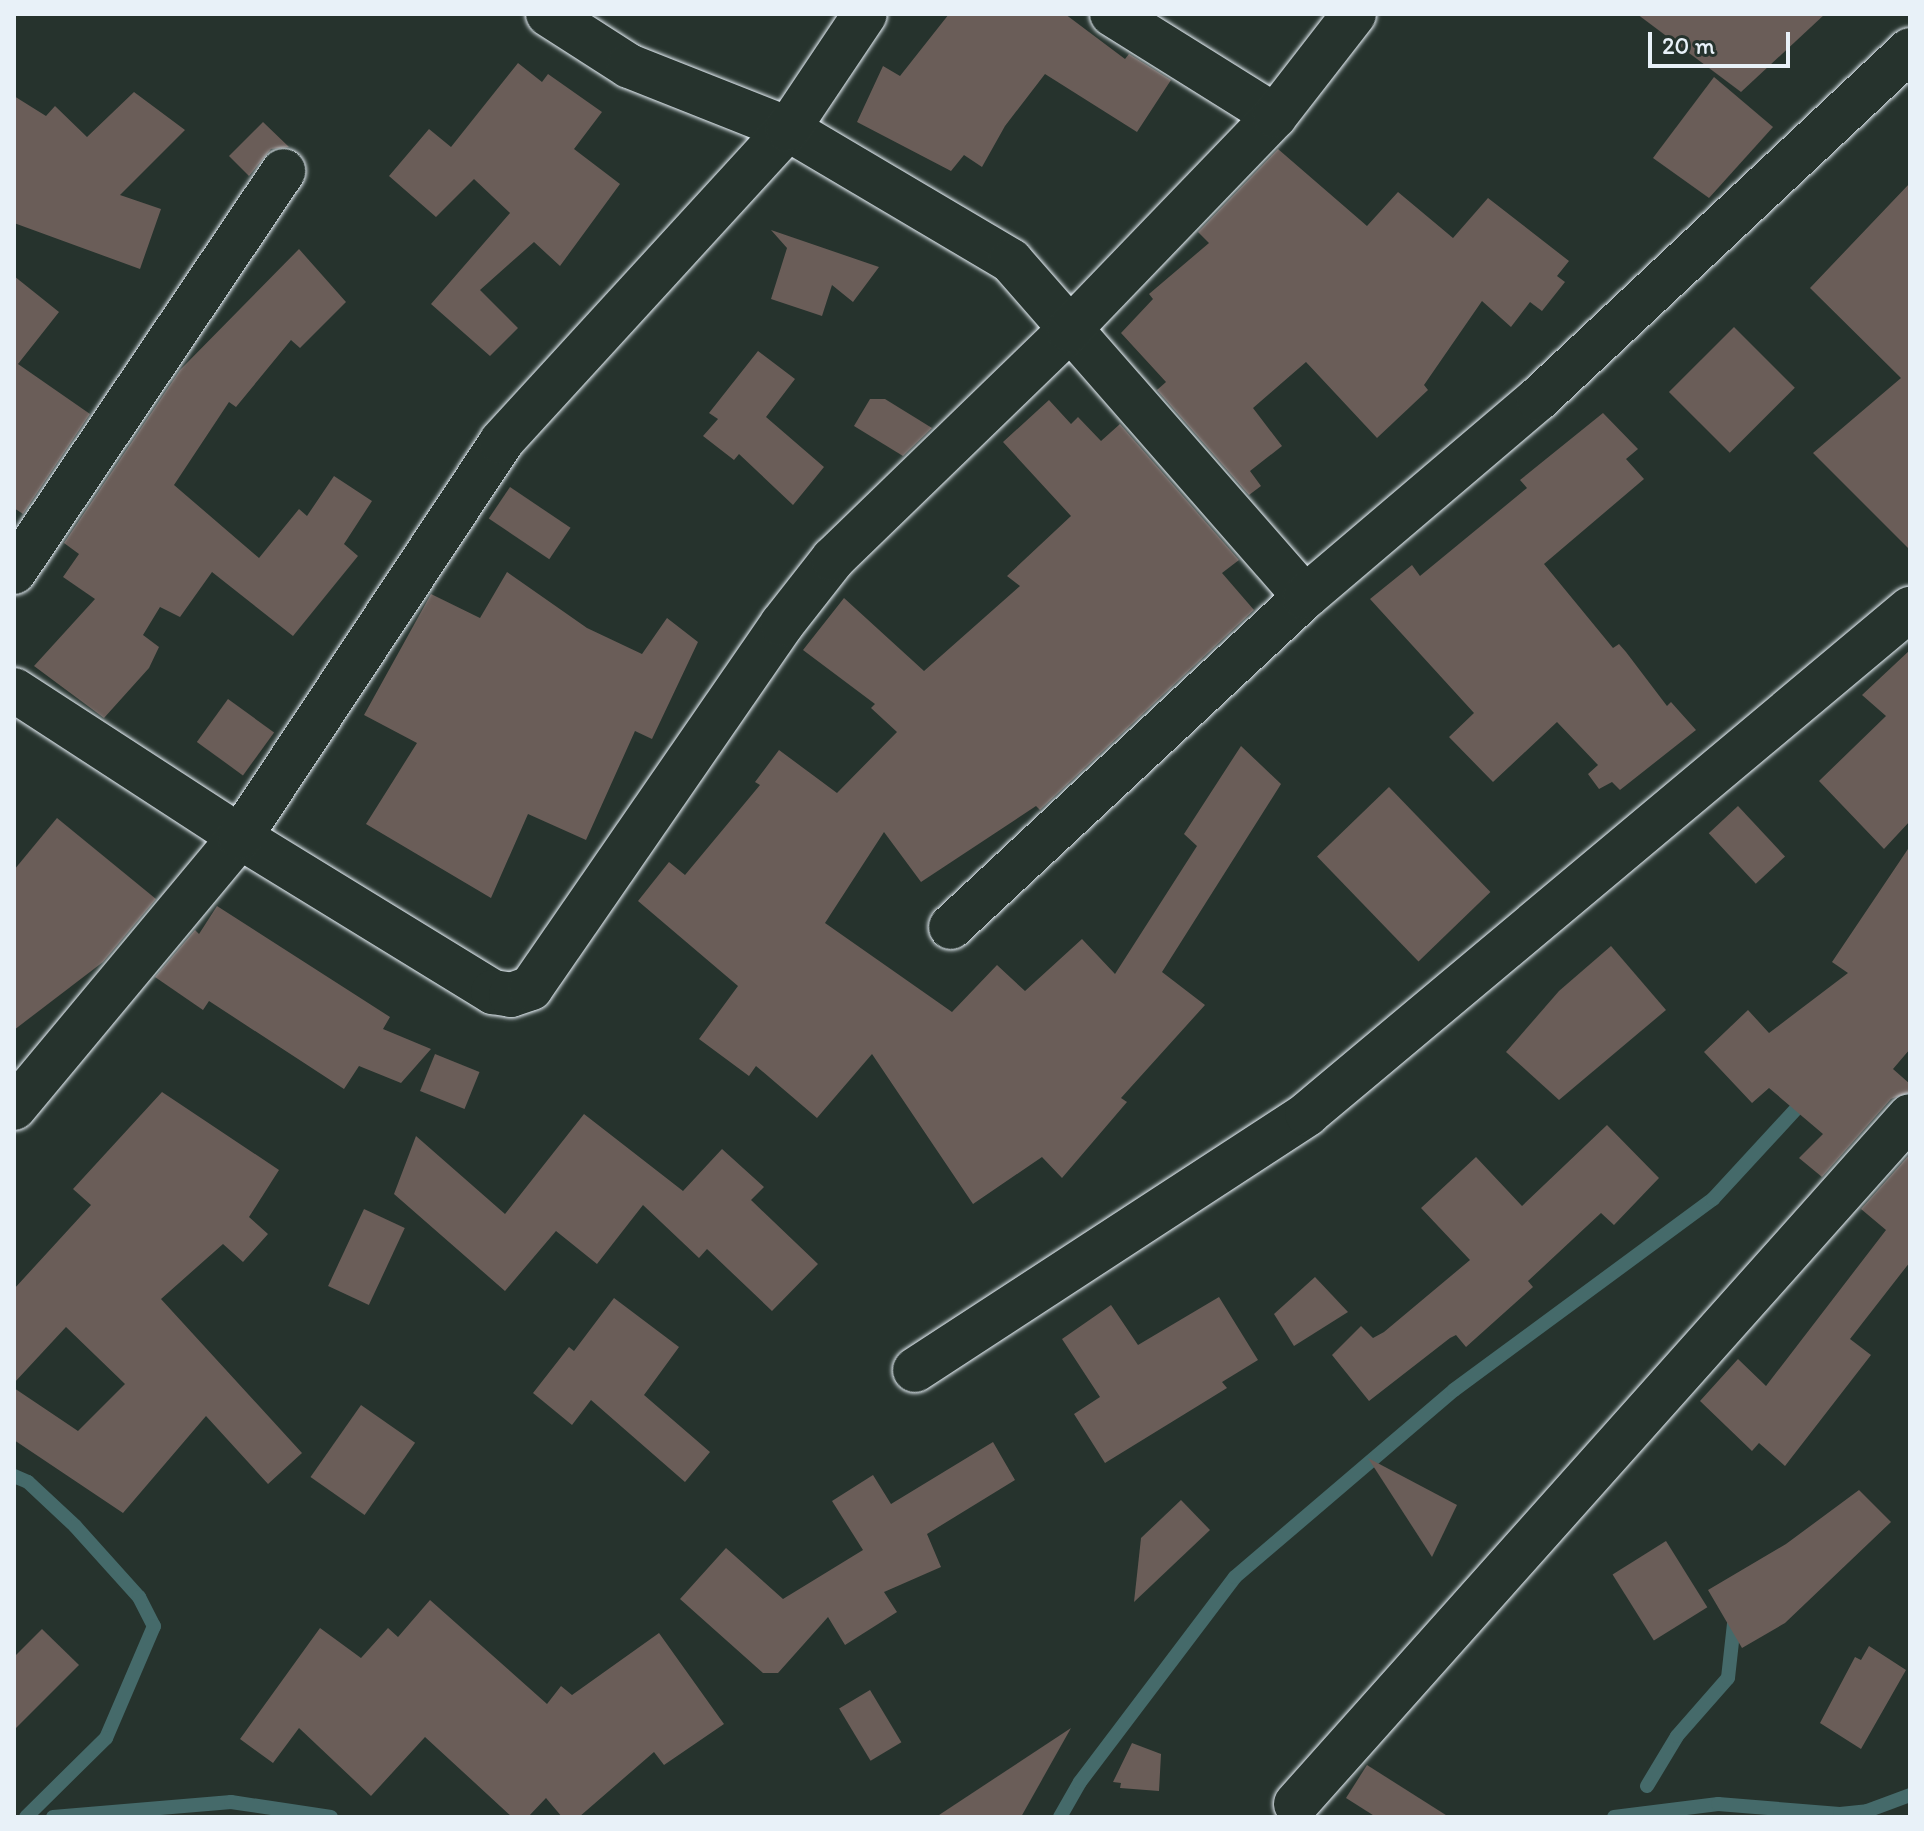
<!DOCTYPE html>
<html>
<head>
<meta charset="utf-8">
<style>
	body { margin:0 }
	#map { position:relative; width:1924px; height:1831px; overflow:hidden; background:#26332d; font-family:Itim,sans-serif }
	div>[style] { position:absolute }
	.stream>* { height:14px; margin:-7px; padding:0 7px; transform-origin:7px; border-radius:7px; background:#456a6a }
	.building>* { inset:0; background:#6a5d58; transform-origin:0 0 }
	.roads { filter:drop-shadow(0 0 2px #e8f1f8) drop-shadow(0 0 2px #e8f1f8) }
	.street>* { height:44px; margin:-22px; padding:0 22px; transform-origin:22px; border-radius:22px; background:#26332d }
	span { translate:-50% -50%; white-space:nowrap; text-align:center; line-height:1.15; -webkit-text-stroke:6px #26332d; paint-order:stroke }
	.frame { position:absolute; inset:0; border:16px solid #e8f1f8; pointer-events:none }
	.scale { position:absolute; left:1648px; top:32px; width:142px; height:36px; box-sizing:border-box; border:4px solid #e8f1f8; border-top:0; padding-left:10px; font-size:24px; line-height:28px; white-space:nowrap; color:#e8f1f8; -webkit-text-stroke:6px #26332d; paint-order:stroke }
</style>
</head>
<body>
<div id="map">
	<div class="stream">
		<div style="left:14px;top:1476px;width:15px;rotate:23deg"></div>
		<div style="left:28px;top:1482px;width:64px;rotate:43.1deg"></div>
		<div style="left:75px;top:1526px;width:96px;rotate:48deg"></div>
		<div style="left:139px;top:1597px;width:33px;rotate:63deg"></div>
		<div style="left:154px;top:1626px;width:122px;rotate:113.2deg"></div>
		<div style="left:106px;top:1738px;width:112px;rotate:135.4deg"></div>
		<div style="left:1647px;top:1786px;width:58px;rotate:-59deg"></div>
		<div style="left:1677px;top:1736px;width:77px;rotate:-48.7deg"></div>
		<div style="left:1728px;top:1678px;width:63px;rotate:-83.7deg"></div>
		<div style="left:53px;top:1817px;width:179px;rotate:-4.8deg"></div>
		<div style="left:231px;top:1802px;width:101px;rotate:8.5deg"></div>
		<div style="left:1060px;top:1817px;width:40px;rotate:-60.3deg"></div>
		<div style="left:1080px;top:1782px;width:257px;rotate:-52.9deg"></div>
		<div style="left:1235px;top:1577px;width:288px;rotate:-40.5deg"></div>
		<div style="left:1454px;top:1390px;width:322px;rotate:-36.4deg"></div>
		<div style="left:1713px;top:1199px;width:140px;rotate:-47.3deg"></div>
		<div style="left:1614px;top:1817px;width:105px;rotate:-7.1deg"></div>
		<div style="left:1718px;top:1804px;width:122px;rotate:4.7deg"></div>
		<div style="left:1840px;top:1814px;width:27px;rotate:-6deg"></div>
		<div style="left:1867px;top:1811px;width:46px;rotate:-20.4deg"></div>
	</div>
	<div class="building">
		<div style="clip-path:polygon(949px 14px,1065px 14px,1125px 59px,1129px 54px,1171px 80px,1137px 132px,1045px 74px,1005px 126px,982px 167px,964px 155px,951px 171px,857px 122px,883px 66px,900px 76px)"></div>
		<div style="clip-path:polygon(1637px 14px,1825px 14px,1741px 92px)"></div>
		<div style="clip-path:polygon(518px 63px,542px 82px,548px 74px,602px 112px,574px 149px,620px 184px,560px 266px,534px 242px,480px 290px,518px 328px,490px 356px,431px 304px,510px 213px,474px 179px,436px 217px,389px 176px,429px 129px,451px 147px)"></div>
		<div style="clip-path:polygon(1714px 77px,1773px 127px,1709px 198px,1653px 158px)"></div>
		<div style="clip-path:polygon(134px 92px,185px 130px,120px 195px,161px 209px,140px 269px,14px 223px,14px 96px,46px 116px,55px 106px,87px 137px)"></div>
		<div style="clip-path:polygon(263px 122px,289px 147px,271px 149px,249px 176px,229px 156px)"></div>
		<div style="clip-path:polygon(1278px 149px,1367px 226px,1398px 192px,1453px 238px,1488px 198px,1569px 261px,1557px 276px,1565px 282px,1542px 311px,1530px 302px,1511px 327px,1482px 301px,1424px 385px,1428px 390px,1377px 438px,1306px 362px,1253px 408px,1282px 446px,1250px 471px,1261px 486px,1249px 495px,1157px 390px,1166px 382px,1121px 333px,1153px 299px,1149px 294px,1209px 243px,1198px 232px)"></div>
		<div style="clip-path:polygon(1910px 183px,1910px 550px,1813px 453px,1901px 378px,1810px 288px)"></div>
		<div style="clip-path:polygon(771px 230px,879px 267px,853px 302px,832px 285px,822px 316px,771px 299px,787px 248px)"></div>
		<div style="clip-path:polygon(299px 249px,346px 302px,300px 348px,291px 340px,236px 407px,229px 402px,174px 485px,259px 558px,299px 509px,307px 516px,334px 476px,372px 501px,344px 544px,358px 556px,293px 636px,212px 572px,180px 617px,160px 607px,143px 635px,159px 647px,149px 668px,104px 718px,34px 666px,95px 599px,63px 577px,79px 554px,64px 543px,180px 370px)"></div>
		<div style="clip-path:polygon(14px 276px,59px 312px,18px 364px,90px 414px,23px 514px,14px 508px)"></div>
		<div style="left:1734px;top:327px;width:86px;height:92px;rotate:45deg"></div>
		<div style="clip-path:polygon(758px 351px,795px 379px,766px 417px,824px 467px,793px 505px,739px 454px,734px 460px,703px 436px,718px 419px,709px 413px)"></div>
		<div style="clip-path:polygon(870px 399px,885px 399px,932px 428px,903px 456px,854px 426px)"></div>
		<div style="clip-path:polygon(1049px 400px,1071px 424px,1078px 417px,1101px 441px,1120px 424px,1239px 560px,1222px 573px,1254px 610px,1040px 810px,1036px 806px,921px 882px,884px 832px,825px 923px,952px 1012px,997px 965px,1025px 991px,1082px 939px,1115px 974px,1197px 846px,1184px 834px,1241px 746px,1281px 784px,1162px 972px,1205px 1005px,1121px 1098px,1127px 1102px,1062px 1178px,1042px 1157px,973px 1204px,872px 1054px,817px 1118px,756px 1066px,749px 1076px,699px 1039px,738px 986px,638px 901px,669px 862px,685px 875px,760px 785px,755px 782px,779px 750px,837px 793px,897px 732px,871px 708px,875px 704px,803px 650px,844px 598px,924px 671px,1020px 586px,1007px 576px,1071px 516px,1003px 442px)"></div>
		<div style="clip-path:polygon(1603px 413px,1638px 449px,1626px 459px,1644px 479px,1544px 564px,1613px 648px,1619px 644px,1626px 652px,1667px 706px,1671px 702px,1696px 730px,1620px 790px,1612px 782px,1599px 789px,1588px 774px,1598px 765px,1557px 722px,1493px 782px,1449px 737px,1474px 713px,1370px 599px,1412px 565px,1420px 576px,1527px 488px,1520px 480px)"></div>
		<div style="left:510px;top:487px;width:73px;height:38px;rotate:34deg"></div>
		<div style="clip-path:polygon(507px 572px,587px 628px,642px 654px,667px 618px,698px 642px,652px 739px,635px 731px,586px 840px,528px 814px,491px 898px,366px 824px,417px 743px,364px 715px,431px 594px,480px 618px)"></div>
		<div style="clip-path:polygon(1910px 650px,1910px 821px,1884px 849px,1819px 781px,1886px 716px,1862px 695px)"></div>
		<div style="left:228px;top:699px;width:57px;height:53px;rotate:36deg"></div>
		<div style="left:1389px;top:787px;width:146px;height:100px;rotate:46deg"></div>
		<div style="left:1738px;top:806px;width:69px;height:40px;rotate:47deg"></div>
		<div style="clip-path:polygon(57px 818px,156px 899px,103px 962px,14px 1030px,14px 870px)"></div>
		<div style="clip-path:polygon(1910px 846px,1910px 1049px,1893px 1069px,1910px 1084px,1910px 1092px,1891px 1099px,1822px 1177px,1799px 1158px,1823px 1134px,1769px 1088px,1752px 1103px,1704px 1052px,1748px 1010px,1769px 1033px,1848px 973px,1832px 962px)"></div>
		<div style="clip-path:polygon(217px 906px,390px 1017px,383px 1029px,431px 1049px,401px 1083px,359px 1066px,344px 1089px,209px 1001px,203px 1010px,155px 977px,195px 930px,199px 934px)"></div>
		<div style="clip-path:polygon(1611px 946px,1666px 1010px,1559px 1100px,1506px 1052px,1559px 991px)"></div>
		<div style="left:435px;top:1054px;width:48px;height:40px;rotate:22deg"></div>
		<div style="clip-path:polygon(162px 1092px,279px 1170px,249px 1217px,268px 1234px,243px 1262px,223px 1244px,161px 1299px,302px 1453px,268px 1484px,206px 1416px,123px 1513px,14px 1440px,14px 1388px,78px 1431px,125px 1384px,66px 1327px,14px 1383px,14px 1289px,91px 1205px,73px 1189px)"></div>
		<div style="clip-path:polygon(584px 1114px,683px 1191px,722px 1149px,764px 1187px,751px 1200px,818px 1264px,772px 1311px,707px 1249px,699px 1258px,643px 1205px,597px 1264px,556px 1231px,505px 1291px,394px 1194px,416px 1136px,505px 1214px)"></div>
		<div style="clip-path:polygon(1607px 1125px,1659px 1178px,1614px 1225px,1601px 1213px,1528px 1281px,1533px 1287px,1466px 1347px,1456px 1335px,1450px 1338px,1369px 1401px,1332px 1355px,1361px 1326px,1373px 1338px,1384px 1332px,1470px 1260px,1421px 1208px,1476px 1157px,1522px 1206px)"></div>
		<div style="clip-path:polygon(1910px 1154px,1910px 1262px,1850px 1339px,1871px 1355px,1785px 1466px,1759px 1443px,1752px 1451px,1700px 1401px,1738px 1359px,1766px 1386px,1886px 1230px,1861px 1209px)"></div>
		<div style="left:364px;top:1209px;width:45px;height:85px;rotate:25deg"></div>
		<div style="clip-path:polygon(1315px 1277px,1348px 1312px,1294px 1346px,1274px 1314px)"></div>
		<div style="clip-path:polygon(1219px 1297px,1258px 1360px,1222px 1382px,1227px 1388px,1105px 1463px,1074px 1414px,1100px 1397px,1062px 1339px,1111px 1305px,1138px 1345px)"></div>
		<div style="clip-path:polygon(614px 1298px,679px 1347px,644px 1395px,710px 1452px,685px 1482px,591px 1400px,572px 1425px,533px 1393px,569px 1347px,574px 1351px)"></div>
		<div style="left:361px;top:1405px;width:66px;height:88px;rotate:35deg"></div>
		<div style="clip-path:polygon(993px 1442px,1015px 1480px,927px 1534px,941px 1567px,884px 1592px,897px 1612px,845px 1645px,828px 1617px,778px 1673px,763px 1673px,680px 1599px,726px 1548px,783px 1599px,863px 1550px,832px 1501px,873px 1475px,891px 1504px)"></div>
		<div style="clip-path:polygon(1368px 1458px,1457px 1505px,1432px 1557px)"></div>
		<div style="clip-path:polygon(1859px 1490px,1891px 1522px,1785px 1623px,1742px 1648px,1708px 1590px,1786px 1544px)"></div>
		<div style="clip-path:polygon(1181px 1500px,1210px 1530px,1134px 1602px,1141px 1538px)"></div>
		<div style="left:1666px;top:1541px;width:78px;height:63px;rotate:58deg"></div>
		<div style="clip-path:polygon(430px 1600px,547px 1704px,561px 1686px,572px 1695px,659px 1633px,724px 1724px,664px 1765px,654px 1752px,579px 1817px,562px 1817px,546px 1798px,528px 1817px,512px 1817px,425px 1737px,371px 1796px,299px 1728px,273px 1763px,240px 1739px,320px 1628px,361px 1658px,388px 1628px,398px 1637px)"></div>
		<div style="clip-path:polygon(42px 1629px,79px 1665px,14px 1730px,14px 1657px)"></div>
		<div style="clip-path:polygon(1869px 1646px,1906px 1670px,1861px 1749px,1820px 1723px,1855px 1657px,1861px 1660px)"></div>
		<div style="left:870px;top:1690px;width:61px;height:36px;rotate:59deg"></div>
		<div style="clip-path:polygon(1071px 1728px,1021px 1817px,936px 1817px)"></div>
		<div style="clip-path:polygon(1132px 1743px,1161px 1754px,1159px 1791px,1120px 1788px,1121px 1783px,1113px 1782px)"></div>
		<div style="clip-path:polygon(1367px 1765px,1449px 1817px,1376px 1817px,1346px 1798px)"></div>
	</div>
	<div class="roads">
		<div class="street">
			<div style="left:548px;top:14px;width:96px;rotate:32.7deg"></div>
			<div style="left:629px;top:66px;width:171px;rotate:21.6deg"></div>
			<div style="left:788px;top:129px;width:259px;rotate:30.6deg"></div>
			<div style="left:1011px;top:261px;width:446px;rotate:48.8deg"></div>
			<div style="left:1112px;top:14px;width:192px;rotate:32deg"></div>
			<div style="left:14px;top:572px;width:483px;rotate:-56.1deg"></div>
			<div style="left:14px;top:690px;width:270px;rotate:33deg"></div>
			<div style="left:240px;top:837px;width:297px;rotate:31.5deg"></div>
			<div style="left:493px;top:992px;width:18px;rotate:9deg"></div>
			<div style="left:511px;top:995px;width:21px;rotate:-19deg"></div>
			<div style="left:531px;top:988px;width:442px;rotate:-55.4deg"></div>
			<div style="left:782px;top:624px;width:83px;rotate:-51.9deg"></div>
			<div style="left:833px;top:559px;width:329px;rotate:-44.1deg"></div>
			<div style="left:1069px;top:330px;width:297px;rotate:-46.1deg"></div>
			<div style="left:1275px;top:116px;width:129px;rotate:-52.2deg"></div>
			<div style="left:951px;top:927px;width:484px;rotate:-43deg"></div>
			<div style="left:1305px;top:597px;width:306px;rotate:-40.4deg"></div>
			<div style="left:1538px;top:399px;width:510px;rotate:-43.17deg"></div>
			<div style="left:14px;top:1108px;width:353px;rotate:-50.2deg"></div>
			<div style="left:240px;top:837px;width:473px;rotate:-56.5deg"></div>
			<div style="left:501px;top:442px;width:425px;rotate:-47.5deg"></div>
			<div style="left:788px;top:129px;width:138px;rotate:-56.2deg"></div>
			<div style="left:915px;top:1370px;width:468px;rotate:-33.1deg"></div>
			<div style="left:1307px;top:1114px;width:787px;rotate:-39.95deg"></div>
			<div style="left:1296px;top:1804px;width:922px;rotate:-48.25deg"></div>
		</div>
	</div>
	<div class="frame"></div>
	<div class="scale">20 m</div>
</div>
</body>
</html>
